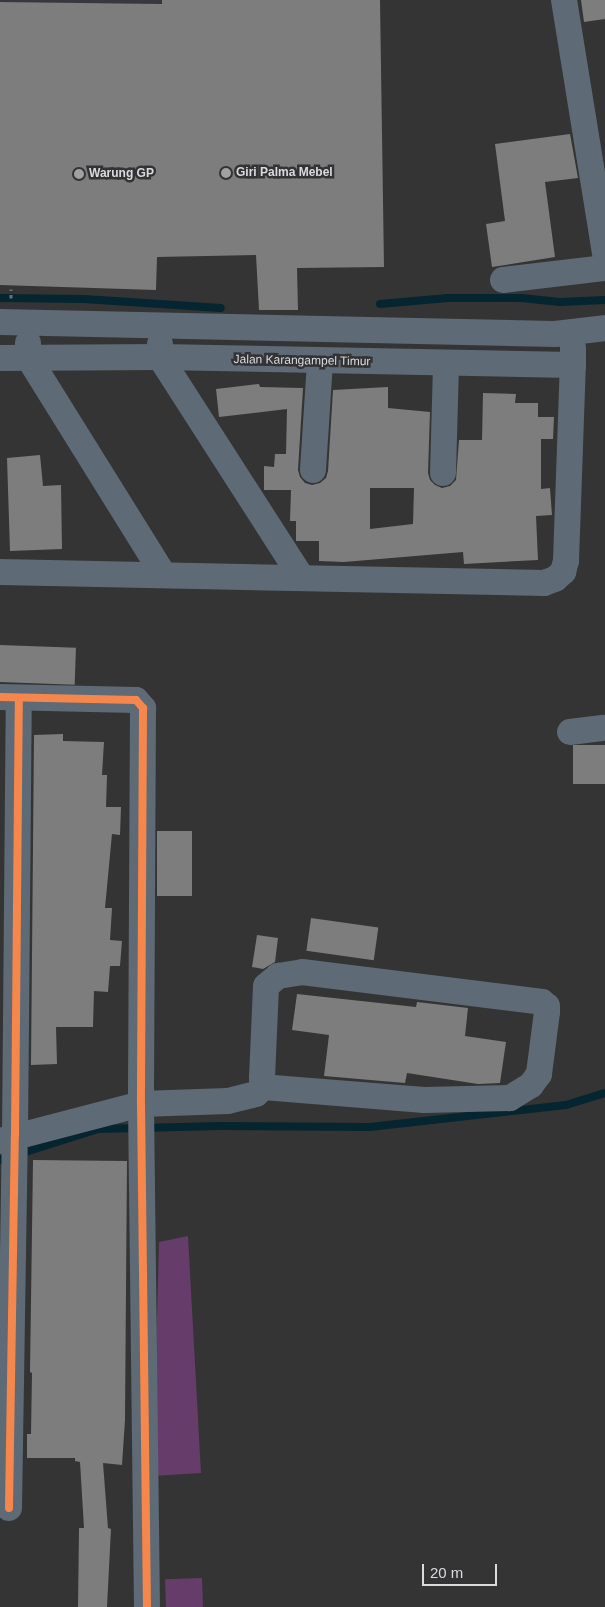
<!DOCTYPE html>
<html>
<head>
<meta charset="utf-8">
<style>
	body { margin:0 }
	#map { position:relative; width:605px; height:1607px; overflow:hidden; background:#343434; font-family:Arial,sans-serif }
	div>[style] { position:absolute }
	.built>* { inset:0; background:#37383f }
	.green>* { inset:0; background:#653c6a; transform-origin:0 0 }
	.stream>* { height:8px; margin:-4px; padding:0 4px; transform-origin:4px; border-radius:4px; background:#052530 }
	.building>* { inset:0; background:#7d7d7d; transform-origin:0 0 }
	.path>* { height:3px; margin-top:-1.5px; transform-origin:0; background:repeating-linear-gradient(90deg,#6a7078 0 4px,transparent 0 8px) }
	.minor>* { height:26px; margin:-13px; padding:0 13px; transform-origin:13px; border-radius:13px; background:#5e6a76 }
	.cycleway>* { height:8px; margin:-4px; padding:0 4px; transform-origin:4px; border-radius:4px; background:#f5874c }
	.dots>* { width:14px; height:14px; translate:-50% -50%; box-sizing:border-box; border:2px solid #333335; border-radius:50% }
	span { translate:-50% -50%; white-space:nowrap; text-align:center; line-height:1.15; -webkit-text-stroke:5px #333335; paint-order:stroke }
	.poi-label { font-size:12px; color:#dadbdc; font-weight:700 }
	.left { translate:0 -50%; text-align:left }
	.street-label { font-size:12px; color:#dadbdc }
	.scale { position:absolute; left:422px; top:1564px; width:75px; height:22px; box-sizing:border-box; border:2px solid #dadbdc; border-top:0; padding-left:6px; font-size:15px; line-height:18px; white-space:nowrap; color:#dadbdc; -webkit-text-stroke:4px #333335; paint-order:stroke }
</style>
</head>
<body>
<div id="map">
	<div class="built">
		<div style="clip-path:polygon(0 0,162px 0,161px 4px,0 2px)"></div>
	</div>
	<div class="green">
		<div style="clip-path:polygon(188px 1236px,201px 1473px,153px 1476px,159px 1242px)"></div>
		<div style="left:202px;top:1578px;width:29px;height:37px;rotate:88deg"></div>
	</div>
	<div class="stream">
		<div style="left:0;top:298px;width:84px;rotate:0.7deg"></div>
		<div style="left:84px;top:299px;width:137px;rotate:3.8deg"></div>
		<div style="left:380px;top:304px;width:68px;rotate:-5deg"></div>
		<div style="left:448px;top:298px;width:74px"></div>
		<div style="left:522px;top:298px;width:38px;rotate:6deg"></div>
		<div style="left:560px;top:302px;width:45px;rotate:-2.5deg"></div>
		<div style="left:0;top:1160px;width:103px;rotate:-17.6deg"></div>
		<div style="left:98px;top:1129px;width:122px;rotate:-1.4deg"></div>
		<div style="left:220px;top:1126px;width:150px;rotate:0.4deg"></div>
		<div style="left:370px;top:1127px;width:197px;rotate:-6.4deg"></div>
		<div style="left:566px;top:1105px;width:41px;rotate:-17.1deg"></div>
	</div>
	<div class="building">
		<div style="clip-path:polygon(162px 0,380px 0,384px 267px,297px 268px,298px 310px,259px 310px,256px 255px,157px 257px,156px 290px,0 285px,0 2px,162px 4px)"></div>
		<div style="clip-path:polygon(581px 0,605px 0,605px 19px,584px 22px)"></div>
		<div style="clip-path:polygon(570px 134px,578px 178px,545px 182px,555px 257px,492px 267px,486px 224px,505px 221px,495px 144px)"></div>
		<div style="clip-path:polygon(evenodd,259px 384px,260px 387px,303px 388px,298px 470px,300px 477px,305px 483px,312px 485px,320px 483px,326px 478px,328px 471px,333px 390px,388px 387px,388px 408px,430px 412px,428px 473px,430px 480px,435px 485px,442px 488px,450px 486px,456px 480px,459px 440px,482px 440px,483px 393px,516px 394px,515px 403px,538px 403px,538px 417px,554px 417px,553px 439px,541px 439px,541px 489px,550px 488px,552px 515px,536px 516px,538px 560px,464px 564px,463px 552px,344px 562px,319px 561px,319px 541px,296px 541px,296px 521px,290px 521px,291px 490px,264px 490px,264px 466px,274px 467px,275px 454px,286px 454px,287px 409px,219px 417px,216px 389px,259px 384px,370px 488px,414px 488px,413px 524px,370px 529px,370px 488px)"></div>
		<div style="clip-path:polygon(40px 455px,43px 486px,61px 485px,62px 549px,10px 551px,7px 458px)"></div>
		<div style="left:0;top:645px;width:76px;height:37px;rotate:2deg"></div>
		<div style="clip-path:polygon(63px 734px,63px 741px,104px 742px,102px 775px,107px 775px,106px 807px,121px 807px,120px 835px,112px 834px,105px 908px,112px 908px,110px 940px,122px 941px,120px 966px,110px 966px,108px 992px,94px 991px,93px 1027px,56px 1027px,57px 1064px,31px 1065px,34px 735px)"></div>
		<div style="left:605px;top:745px;width:39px;height:32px;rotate:90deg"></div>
		<div style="left:157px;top:831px;width:35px;height:65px"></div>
		<div style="left:311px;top:918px;width:68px;height:33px;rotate:8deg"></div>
		<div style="clip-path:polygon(257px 935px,278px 938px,275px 962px,263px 969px,252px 967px)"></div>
		<div style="clip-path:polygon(297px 994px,416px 1007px,417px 1002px,468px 1008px,465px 1036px,506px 1042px,500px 1083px,478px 1084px,407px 1073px,405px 1083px,324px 1076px,329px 1035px,292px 1030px)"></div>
		<div style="clip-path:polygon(33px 1160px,127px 1161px,125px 1420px,122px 1465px,103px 1463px,108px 1528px,111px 1529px,107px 1607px,78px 1607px,79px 1528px,84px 1528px,80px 1462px,75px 1461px,75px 1458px,27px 1458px,27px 1434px,31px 1434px,32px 1373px,30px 1372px)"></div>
	</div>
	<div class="path">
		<div style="left:11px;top:298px;width:9px;rotate:-90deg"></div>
	</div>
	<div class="minor">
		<div style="left:564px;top:0;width:257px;rotate:80.8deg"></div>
		<div style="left:503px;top:280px;width:103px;rotate:-6.7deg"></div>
		<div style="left:0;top:322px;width:555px;rotate:1.24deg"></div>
		<div style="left:555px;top:334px;width:50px;rotate:-6.8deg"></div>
		<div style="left:28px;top:343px;width:14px;rotate:90deg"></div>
		<div style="left:28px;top:357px;width:256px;rotate:58.1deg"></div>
		<div style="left:160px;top:344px;width:13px;rotate:90deg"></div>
		<div style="left:160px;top:357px;width:261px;rotate:57.3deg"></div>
		<div style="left:0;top:358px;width:160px;rotate:-0.4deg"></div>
		<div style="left:160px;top:357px;width:413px;rotate:1.1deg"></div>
		<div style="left:573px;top:365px;width:17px;rotate:-90deg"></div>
		<div style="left:313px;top:470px;width:108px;rotate:-86.3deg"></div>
		<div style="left:443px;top:473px;width:110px;rotate:-88.4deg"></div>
		<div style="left:0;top:572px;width:544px;rotate:1.16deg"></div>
		<div style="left:544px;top:583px;width:12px;rotate:-20deg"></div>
		<div style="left:555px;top:579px;width:11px;rotate:-41deg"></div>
		<div style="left:563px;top:572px;width:11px;rotate:-75deg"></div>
		<div style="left:566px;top:561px;width:196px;rotate:-88deg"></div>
		<div style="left:0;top:697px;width:136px;rotate:1.3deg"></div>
		<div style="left:136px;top:700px;width:11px;rotate:49deg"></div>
		<div style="left:143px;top:708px;width:396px;rotate:90.3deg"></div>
		<div style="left:141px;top:1104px;width:503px;rotate:89.32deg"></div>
		<div style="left:570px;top:732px;width:35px;rotate:-7deg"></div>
		<div style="left:302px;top:972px;width:242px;rotate:7.1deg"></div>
		<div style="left:542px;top:1002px;width:6px;rotate:39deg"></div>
		<div style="left:547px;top:1006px;width:6px;rotate:90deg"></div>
		<div style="left:547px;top:1012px;width:63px;rotate:97.4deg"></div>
		<div style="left:539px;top:1074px;width:14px;rotate:126deg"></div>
		<div style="left:531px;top:1085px;width:25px;rotate:148deg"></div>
		<div style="left:510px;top:1098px;width:86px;rotate:178.7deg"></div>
		<div style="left:424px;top:1100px;width:161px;rotate:-175.4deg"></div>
		<div style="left:264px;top:1087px;width:9px;rotate:-103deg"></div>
		<div style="left:262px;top:1078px;width:92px;rotate:-87.5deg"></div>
		<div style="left:266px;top:986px;width:16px;rotate:-40deg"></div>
		<div style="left:278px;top:976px;width:24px;rotate:-9deg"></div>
		<div style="left:0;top:1141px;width:146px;rotate:-14.7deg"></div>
		<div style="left:141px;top:1104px;width:87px;rotate:-2deg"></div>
		<div style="left:228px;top:1101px;width:29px;rotate:-14deg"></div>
		<div style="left:256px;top:1094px;width:11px;rotate:-41deg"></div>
		<div style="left:9px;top:1508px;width:373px;rotate:-89.1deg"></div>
		<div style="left:15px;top:1135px;width:437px;rotate:-89.5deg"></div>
	</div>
	<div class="cycleway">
		<div style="left:0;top:697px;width:136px;rotate:1.3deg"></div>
		<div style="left:136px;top:700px;width:11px;rotate:49deg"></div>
		<div style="left:143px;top:708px;width:396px;rotate:90.3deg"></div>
		<div style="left:141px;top:1104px;width:503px;rotate:89.32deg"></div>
		<div style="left:9px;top:1508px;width:373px;rotate:-89.1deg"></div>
		<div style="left:15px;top:1135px;width:437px;rotate:-89.5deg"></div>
	</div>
	<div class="dots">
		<div style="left:226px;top:173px;background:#a0a1a1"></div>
		<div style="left:79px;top:174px;background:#a0a1a1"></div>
	</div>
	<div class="poi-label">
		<span class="left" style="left:236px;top:173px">Giri Palma Mebel</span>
		<span class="left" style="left:89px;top:174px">Warung GP</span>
	</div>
	<div class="street-label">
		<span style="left:302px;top:361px;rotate:1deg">Jalan Karangampel Timur</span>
	</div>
	<div class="scale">20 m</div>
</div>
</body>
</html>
